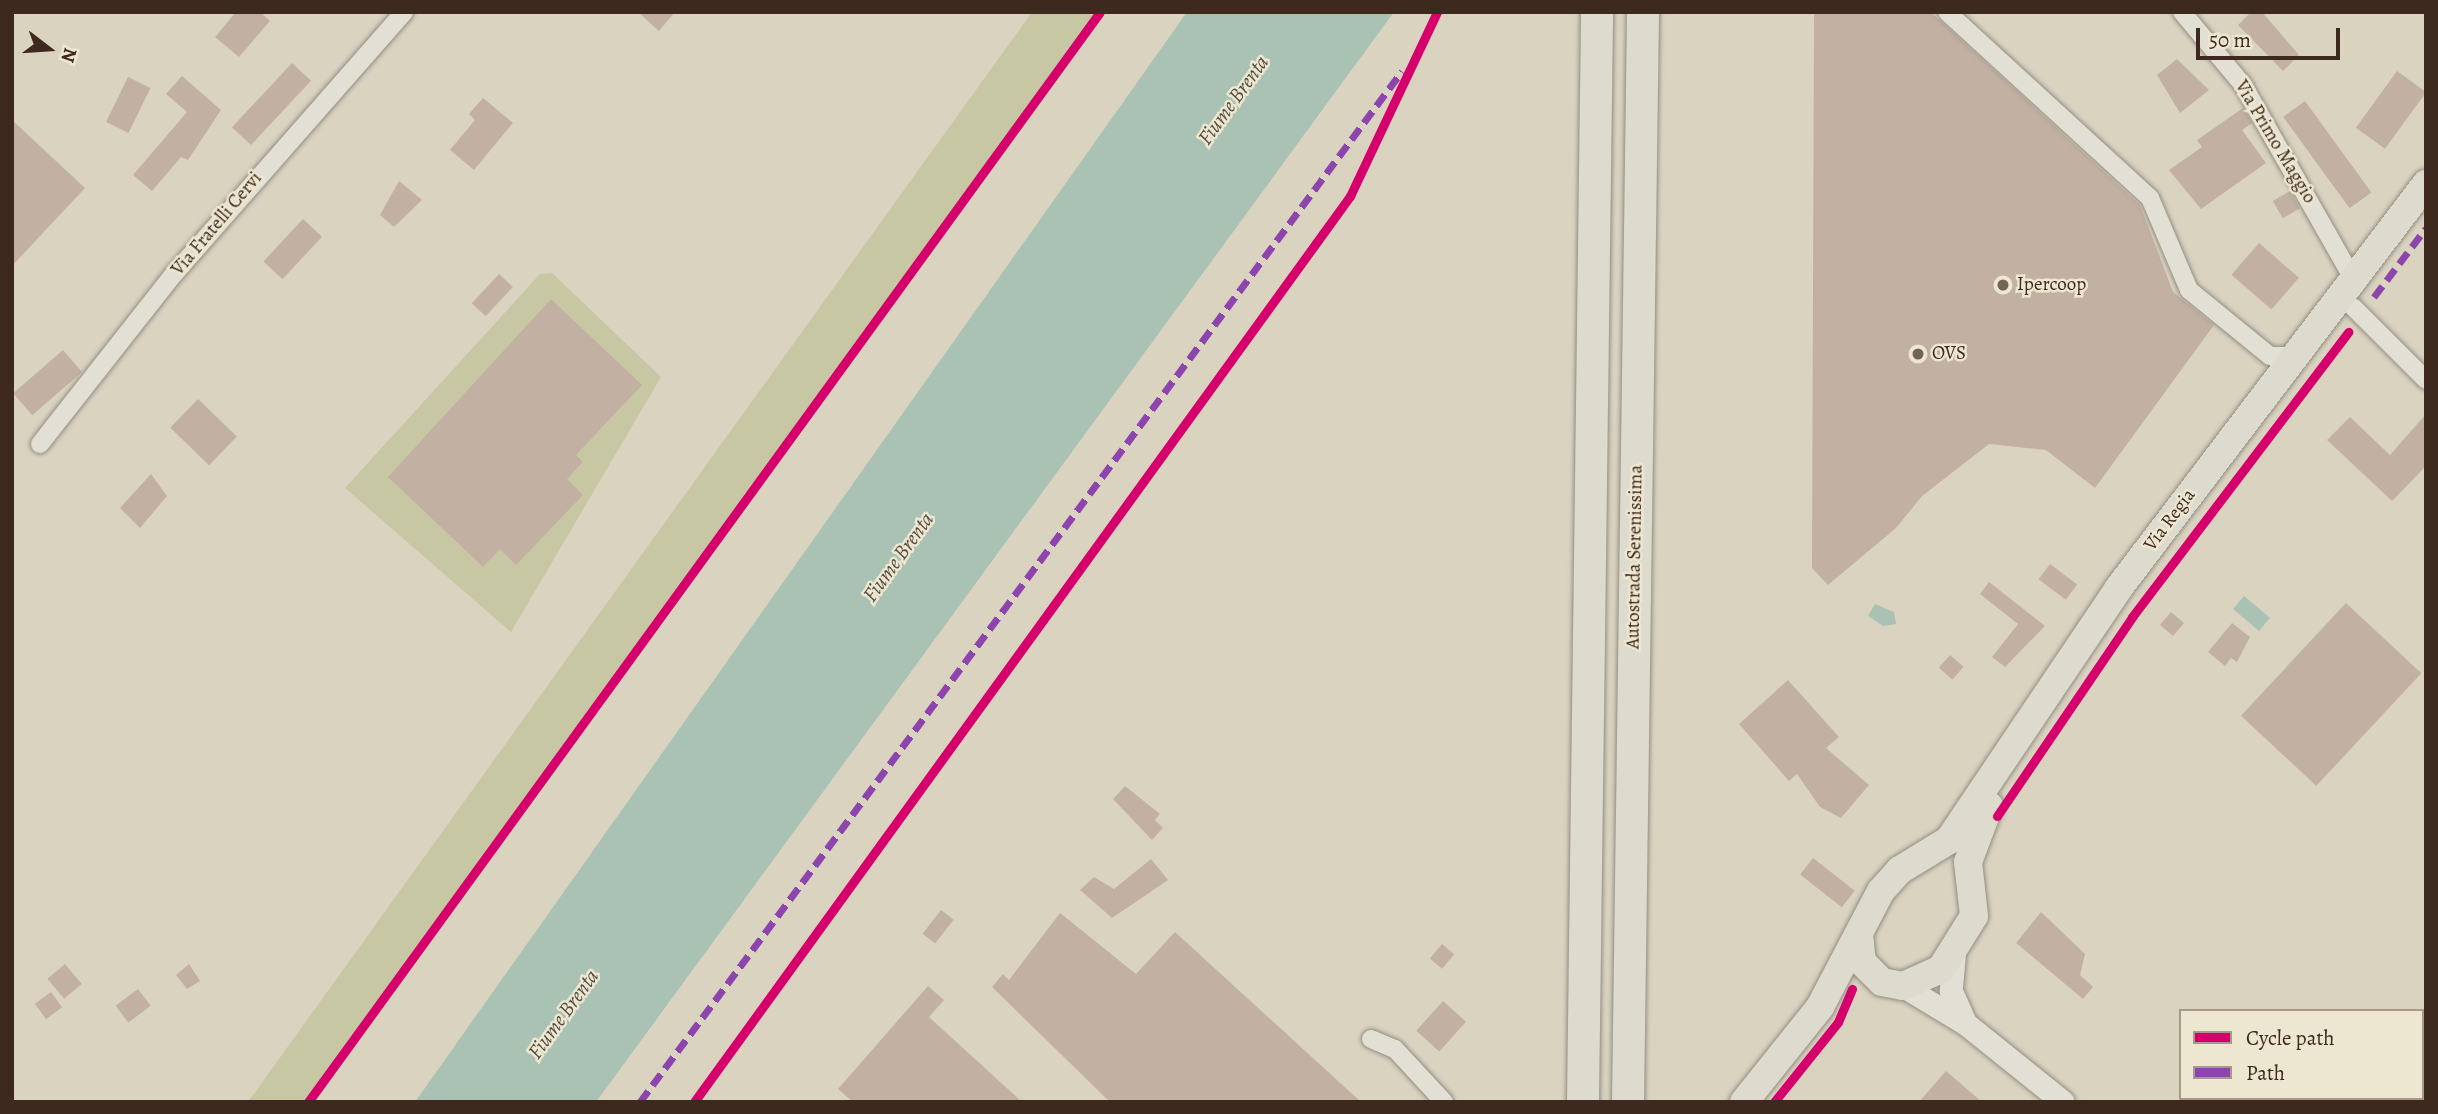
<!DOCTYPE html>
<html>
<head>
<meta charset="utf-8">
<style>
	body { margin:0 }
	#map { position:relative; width:2438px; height:1114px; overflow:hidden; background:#dad3c0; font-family:Alegreya,serif }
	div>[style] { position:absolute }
	.green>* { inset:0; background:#c8c7a3 }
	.water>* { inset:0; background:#aac2b3; transform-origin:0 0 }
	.building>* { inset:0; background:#c2b1a2; transform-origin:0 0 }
	.roads { filter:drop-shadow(0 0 2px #948e82) drop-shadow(0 0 2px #948e82) }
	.minor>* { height:18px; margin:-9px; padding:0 9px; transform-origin:9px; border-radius:9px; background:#e2dfd5 }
	.tertiary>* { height:23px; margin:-11.5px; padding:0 11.5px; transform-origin:11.5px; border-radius:11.5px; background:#e2dfd5 }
	.primary>* { height:28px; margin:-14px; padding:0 14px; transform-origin:14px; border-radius:14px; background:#dddace }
	.motorway>* { height:32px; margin:-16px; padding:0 16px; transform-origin:16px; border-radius:16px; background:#dddace }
	.quiet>* { height:7px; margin-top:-3.5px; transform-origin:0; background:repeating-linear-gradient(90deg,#8e44ad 0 14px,transparent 0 21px) }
	.cycleway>* { height:9px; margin:-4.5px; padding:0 4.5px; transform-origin:4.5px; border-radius:4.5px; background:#d6006c }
	.dots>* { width:19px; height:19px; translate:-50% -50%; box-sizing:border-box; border:4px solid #ede6d0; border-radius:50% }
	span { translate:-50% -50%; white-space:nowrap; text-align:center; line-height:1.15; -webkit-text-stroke:5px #ede6d0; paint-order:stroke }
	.street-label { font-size:19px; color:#3d291d }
	.poi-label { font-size:19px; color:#3d291d }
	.left { translate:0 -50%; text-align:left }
	.water-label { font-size:21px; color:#534d41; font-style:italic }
	.frame { position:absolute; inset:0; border:14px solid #3d291d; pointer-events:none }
	.legend { position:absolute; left:2179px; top:1009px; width:245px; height:91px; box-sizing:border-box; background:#ede6d0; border:2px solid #a79a88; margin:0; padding:9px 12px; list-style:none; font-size:21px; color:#3d291d }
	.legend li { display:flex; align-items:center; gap:14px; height:35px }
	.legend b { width:35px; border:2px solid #a79a88 }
	.north { position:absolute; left:14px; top:14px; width:70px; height:70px; -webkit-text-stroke:5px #ede6d0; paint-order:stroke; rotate:107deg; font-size:19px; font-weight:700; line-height:28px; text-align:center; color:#3d291d }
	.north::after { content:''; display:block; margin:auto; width:24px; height:32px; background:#3d291d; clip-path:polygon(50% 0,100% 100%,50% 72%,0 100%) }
	.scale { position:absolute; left:2196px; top:28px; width:144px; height:32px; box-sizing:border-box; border:4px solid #3d291d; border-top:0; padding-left:9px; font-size:21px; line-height:24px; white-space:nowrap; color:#3d291d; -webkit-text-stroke:5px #ede6d0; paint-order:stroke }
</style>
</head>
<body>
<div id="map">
	<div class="green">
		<div style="clip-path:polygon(1032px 12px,1100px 12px,308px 1102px,248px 1102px)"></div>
		<div style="clip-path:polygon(552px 273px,661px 377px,511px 632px,345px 488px,540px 274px)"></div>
	</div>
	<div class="water">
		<div style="clip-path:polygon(1187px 12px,1394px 12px,596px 1102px,415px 1102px)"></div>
		<div style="left:2244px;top:596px;width:34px;height:17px;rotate:40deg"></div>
		<div style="clip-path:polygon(1875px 604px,1894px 612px,1896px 624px,1883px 626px,1868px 616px)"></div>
	</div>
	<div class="building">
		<div style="clip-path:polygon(236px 12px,260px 12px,270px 21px,239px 57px,215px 37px)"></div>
		<div style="clip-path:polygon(638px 12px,675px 12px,659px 31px)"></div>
		<div style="clip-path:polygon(1814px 12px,1931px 12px,2140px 205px,2173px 292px,2214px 325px,2095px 488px,2046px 450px,1989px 444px,1922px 496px,1896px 528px,1828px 585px,1812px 568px)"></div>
		<div style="clip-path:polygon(2251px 12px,2262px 12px,2299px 55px,2283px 71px,2238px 25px)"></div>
		<div style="clip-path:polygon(2177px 59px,2209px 90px,2180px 113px,2157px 75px)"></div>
		<div style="left:292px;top:63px;width:26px;height:88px;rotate:43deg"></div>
		<div style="left:2397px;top:71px;width:36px;height:70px;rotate:36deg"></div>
		<div style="clip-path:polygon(182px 76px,221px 110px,188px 160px,181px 157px,152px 191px,133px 175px,187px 112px,166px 94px)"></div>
		<div style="left:128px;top:77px;width:25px;height:50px;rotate:26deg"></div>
		<div style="clip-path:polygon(483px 98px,513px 123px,474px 170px,450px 150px,475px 120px,469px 114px)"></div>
		<div style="left:2305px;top:101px;width:113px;height:27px;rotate:54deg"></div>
		<div style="clip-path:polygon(2243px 108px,2252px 123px,2242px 130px,2266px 163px,2201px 209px,2169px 170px,2202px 147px,2197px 140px)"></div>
		<div style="clip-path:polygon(12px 120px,85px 188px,12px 266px)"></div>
		<div style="clip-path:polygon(399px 181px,422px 200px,394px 227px,380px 215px)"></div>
		<div style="left:2290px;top:191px;width:20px;height:20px;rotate:60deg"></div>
		<div style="left:303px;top:219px;width:26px;height:58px;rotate:43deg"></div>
		<div style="left:2259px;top:243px;width:53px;height:42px;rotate:41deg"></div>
		<div style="left:499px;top:274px;width:19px;height:40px;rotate:43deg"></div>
		<div style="clip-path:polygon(551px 299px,642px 385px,576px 455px,583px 462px,567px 479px,583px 495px,516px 565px,500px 549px,483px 567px,388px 477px)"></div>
		<div style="left:63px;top:350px;width:29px;height:66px;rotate:49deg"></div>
		<div style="left:198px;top:399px;width:54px;height:40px;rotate:44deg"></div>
		<div style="clip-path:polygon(2426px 414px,2426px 466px,2392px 501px,2327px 440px,2350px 417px,2390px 455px)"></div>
		<div style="clip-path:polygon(151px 474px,167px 496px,140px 528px,120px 508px)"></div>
		<div style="left:2050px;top:564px;width:34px;height:19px;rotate:37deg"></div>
		<div style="clip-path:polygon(1989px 582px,2045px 626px,2005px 667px,1992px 657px,2018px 624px,1980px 594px)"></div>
		<div style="left:2346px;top:603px;width:103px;height:154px;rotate:43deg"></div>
		<div style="left:2171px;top:612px;width:17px;height:17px;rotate:40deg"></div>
		<div style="clip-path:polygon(2232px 623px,2250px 637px,2237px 662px,2231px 658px,2225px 666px,2208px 652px)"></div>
		<div style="left:1950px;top:655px;width:18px;height:17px;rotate:41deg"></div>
		<div style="clip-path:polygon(1788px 680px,1839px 737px,1826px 748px,1869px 785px,1841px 818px,1820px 807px,1797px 774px,1789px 781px,1739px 724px)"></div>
		<div style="clip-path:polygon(1125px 786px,1160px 814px,1155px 820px,1163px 828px,1152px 840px,1113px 799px)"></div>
		<div style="left:1813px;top:858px;width:53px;height:21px;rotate:38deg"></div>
		<div style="clip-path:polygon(1151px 859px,1168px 880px,1112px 918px,1080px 890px,1094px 877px,1114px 889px)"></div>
		<div style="left:941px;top:910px;width:16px;height:30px;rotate:38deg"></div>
		<div style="clip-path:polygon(2041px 912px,2085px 954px,2080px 975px,2093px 987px,2083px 999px,2016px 943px)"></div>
		<div style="clip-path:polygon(1060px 913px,1136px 974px,1175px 932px,1361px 1102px,1110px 1102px,992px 987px,1003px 974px,1009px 980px)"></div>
		<div style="left:1442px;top:944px;width:16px;height:19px;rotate:40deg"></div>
		<div style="left:65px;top:964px;width:26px;height:23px;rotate:50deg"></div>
		<div style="clip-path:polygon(189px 964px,200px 981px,187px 989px,176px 975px)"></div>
		<div style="clip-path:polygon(928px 986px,944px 1000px,929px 1017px,1022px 1102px,853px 1102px,838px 1089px)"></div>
		<div style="left:138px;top:989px;width:21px;height:28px;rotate:53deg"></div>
		<div style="left:51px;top:992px;width:19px;height:20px;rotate:54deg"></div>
		<div style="left:1443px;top:1001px;width:31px;height:40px;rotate:42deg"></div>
		<div style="clip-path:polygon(1946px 1071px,1982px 1102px,1919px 1102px)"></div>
	</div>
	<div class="roads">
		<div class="minor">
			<div style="left:1947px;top:12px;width:275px;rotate:42.5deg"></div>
			<div style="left:2150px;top:198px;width:100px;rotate:67deg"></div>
			<div style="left:2189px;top:290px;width:104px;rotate:39.2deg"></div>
			<div style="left:2270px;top:356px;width:26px"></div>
			<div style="left:2182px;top:12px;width:95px;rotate:50.1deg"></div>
			<div style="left:2243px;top:85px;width:224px;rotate:60.4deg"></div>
			<div style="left:2353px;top:307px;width:103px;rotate:45deg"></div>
			<div style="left:40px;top:444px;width:216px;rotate:-51.8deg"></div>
			<div style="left:174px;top:274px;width:349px;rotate:-48.7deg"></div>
			<div style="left:1371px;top:1039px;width:26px;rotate:23deg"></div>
			<div style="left:1395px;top:1049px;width:72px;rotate:47.2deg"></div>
		</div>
		<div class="tertiary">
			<div style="left:1954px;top:953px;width:38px;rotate:95deg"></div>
			<div style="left:1951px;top:991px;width:36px;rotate:66deg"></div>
			<div style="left:1903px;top:986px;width:74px;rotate:31.1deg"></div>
			<div style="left:1966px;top:1024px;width:124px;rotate:38.8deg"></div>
		</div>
		<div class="primary">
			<div style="left:1859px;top:934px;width:28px;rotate:84deg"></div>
			<div style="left:1862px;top:962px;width:28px;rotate:45deg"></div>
			<div style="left:1882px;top:982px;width:21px;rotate:11deg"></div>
			<div style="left:1903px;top:986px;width:42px;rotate:-24.1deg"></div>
			<div style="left:1941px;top:969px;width:62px;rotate:-58.1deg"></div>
			<div style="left:1974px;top:916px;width:54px;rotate:-96.3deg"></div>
			<div style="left:1968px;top:862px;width:60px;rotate:-69.4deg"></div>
			<div style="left:1744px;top:1102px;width:122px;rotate:-51.3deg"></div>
			<div style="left:1820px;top:1007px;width:131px;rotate:-62.3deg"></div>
			<div style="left:1881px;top:891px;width:28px;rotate:-48deg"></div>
			<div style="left:1900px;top:870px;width:57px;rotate:-31.5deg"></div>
			<div style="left:1949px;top:840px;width:303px;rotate:-56deg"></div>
			<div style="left:2118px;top:589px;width:509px;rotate:-52.75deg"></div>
		</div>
		<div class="motorway">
			<div style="left:1583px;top:1102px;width:1090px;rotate:-89.26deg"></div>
			<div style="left:1628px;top:1102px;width:1090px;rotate:-89.21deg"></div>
		</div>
	</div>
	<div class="quiet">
		<div style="left:2374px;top:297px;width:86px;rotate:-53deg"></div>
		<div style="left:640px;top:1102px;width:1282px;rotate:-53.53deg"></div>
	</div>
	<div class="cycleway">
		<div style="left:1997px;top:816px;width:240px;rotate:-55.8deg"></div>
		<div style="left:2132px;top:617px;width:358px;rotate:-52.8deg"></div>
		<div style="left:308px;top:1102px;width:1347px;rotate:-54deg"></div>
		<div style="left:694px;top:1102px;width:1119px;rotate:-54.09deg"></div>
		<div style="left:1350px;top:196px;width:204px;rotate:-64.7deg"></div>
		<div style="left:1774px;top:1102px;width:102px;rotate:-51.3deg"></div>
		<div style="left:1838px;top:1022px;width:36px;rotate:-67deg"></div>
	</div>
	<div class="dots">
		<div style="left:2003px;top:285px;background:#746456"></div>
		<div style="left:1918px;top:354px;background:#746456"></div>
	</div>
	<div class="street-label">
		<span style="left:2275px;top:142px;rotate:59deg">Via Primo Maggio</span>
		<span style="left:217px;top:224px;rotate:-50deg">Via Fratelli Cervi</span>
		<span style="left:2170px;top:520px;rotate:-53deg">Via Regia</span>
		<span style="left:1635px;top:557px;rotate:-89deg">Autostrada Serenissima</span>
	</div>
	<div class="poi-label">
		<span class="left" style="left:2017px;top:285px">Ipercoop</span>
		<span class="left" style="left:1932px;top:354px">OVS</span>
	</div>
	<div class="water-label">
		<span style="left:1233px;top:100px;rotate:-54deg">Fiume Brenta</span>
		<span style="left:898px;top:557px;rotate:-54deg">Fiume Brenta</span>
		<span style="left:563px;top:1014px;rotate:-54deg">Fiume Brenta</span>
	</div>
	<div class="frame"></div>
	<ul class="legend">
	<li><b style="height:9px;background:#d6006c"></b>Cycle path</li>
	<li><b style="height:9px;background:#8e44ad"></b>Path</li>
	</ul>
	<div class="north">N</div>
	<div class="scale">50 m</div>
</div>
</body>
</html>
